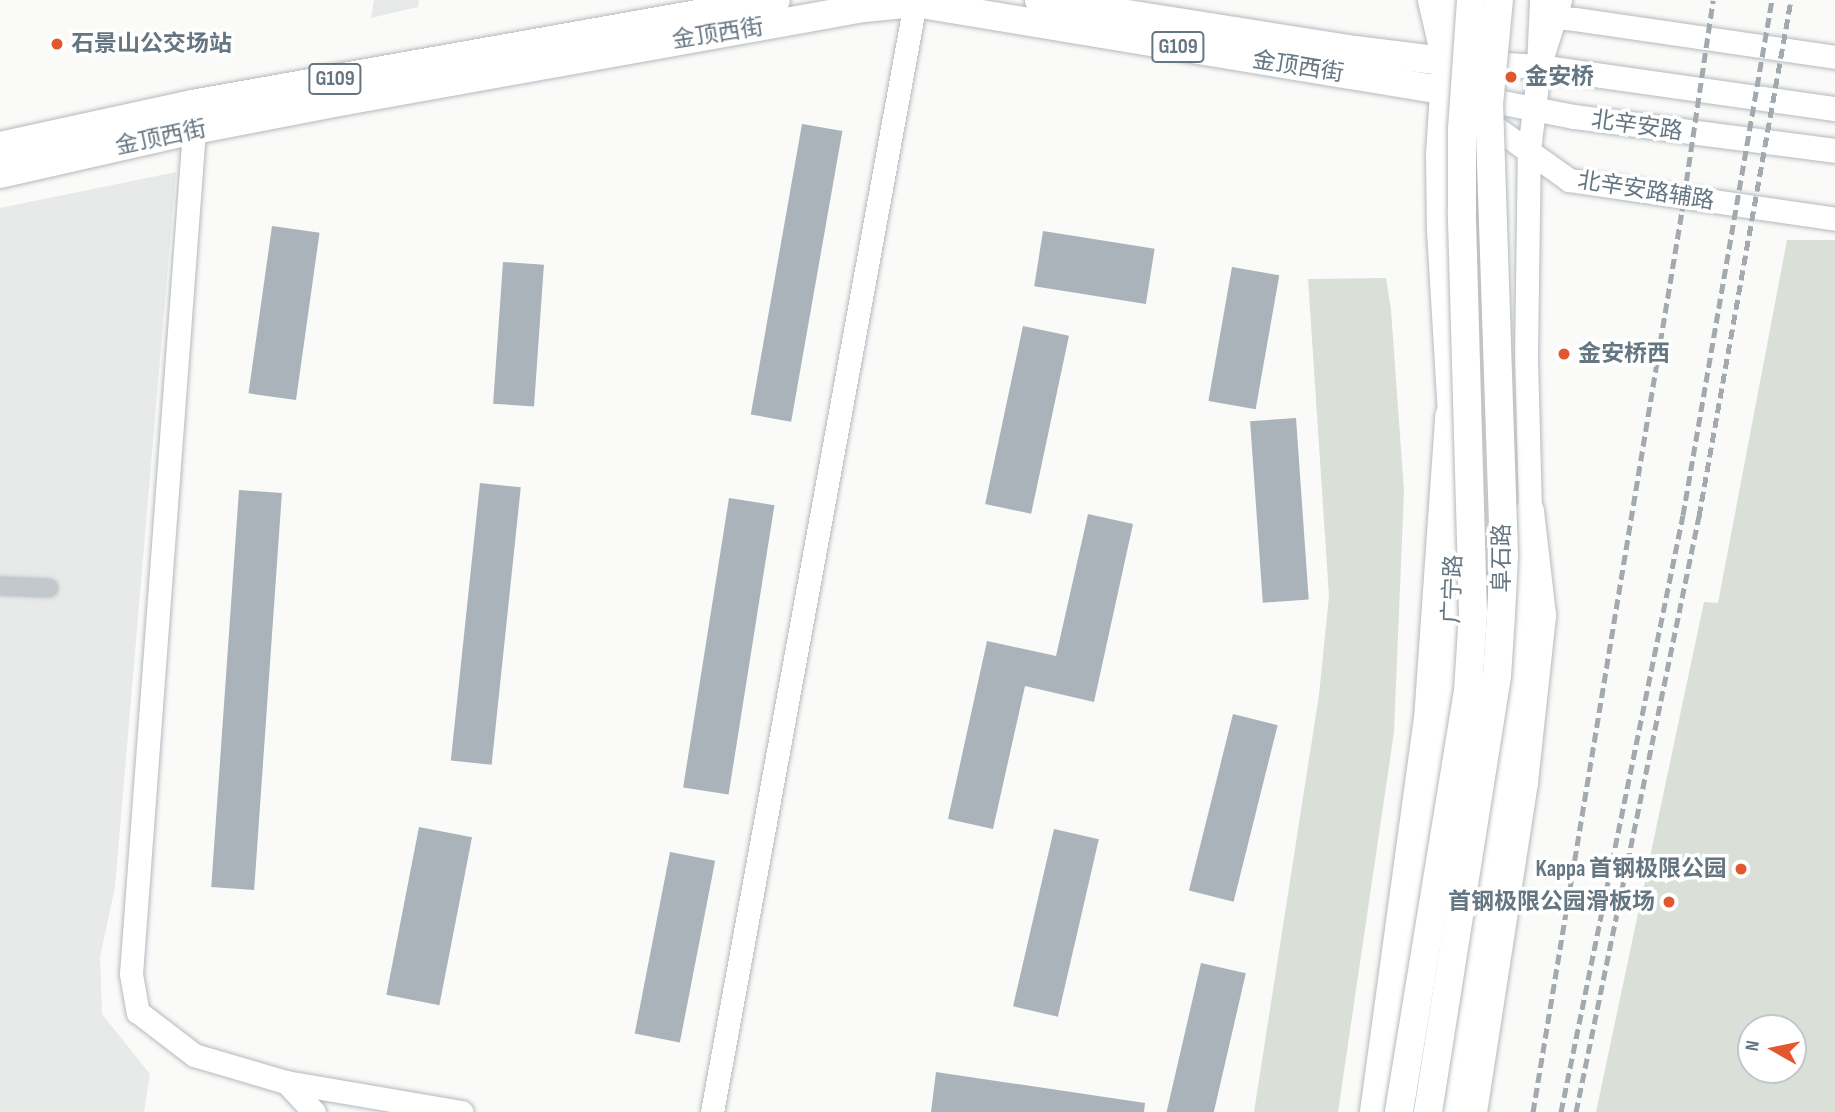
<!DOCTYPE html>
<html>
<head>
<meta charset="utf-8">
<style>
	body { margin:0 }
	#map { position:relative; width:1835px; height:1112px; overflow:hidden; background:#fafaf8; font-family:"Sofia Sans Condensed","Noto Sans SC",sans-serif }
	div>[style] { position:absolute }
	.built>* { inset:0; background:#e8e9e9 }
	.green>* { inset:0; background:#dadfd7 }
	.building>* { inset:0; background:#aab3b9; transform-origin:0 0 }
	.roads { filter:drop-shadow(0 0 2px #b3babf) drop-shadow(0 0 2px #b3babf) }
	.street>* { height:16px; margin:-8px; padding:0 8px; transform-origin:8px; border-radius:8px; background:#c3c8cc }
	.secondary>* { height:23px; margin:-11.5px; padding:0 11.5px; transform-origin:11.5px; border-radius:11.5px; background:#fff }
	.primary>* { height:24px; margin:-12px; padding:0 12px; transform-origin:12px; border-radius:12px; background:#fff }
	.highway>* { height:28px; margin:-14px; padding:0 14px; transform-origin:14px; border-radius:14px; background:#fff }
	.rail>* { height:5px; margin-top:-2.5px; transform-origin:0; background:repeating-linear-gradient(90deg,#a2aab0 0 10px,transparent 0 15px) }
	.bridges { filter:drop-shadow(0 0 2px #b4b9bd) drop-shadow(0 0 2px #b4b9bd) }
	.highway-bridge>* { height:28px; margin:-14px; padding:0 14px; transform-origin:14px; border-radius:14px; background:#fff }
	.dots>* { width:19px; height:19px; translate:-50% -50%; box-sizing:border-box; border:4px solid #fff; border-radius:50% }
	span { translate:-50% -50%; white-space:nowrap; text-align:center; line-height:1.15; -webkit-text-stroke:7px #fff; paint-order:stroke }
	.shield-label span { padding:2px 5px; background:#fff; border:2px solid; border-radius:5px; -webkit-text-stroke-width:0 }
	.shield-label { font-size:21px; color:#657683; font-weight:700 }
	.street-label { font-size:23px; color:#657683 }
	.poi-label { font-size:23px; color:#657683; font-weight:700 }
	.left { translate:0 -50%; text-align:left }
	.right { translate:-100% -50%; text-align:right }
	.north { position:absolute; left:1737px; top:1014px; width:70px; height:70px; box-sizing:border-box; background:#fff; border:2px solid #c1c8cd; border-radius:50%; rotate:279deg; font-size:19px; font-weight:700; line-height:28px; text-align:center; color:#657683 }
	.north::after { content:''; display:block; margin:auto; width:24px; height:32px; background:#e4572e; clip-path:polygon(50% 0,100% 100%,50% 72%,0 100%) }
</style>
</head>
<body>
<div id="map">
	<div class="built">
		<div style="clip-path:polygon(374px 0,419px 0,418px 7px,371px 18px)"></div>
		<div style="clip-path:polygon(176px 172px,115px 887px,100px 957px,102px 1014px,150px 1074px,144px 1112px,0 1112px,0 208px)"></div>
	</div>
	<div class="green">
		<div style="clip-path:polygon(evenodd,1787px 240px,1835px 240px,1835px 1112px,1596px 1112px,1704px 602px,1718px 603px,1787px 240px,1751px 1028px,1793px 1028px,1793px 1070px,1751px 1070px,1751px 1028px)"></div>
		<div style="clip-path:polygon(1386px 278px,1391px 310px,1404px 491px,1394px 732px,1338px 1112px,1254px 1112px,1319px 695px,1329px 596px,1308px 279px)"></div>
	</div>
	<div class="building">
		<div style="left:802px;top:124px;width:41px;height:295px;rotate:10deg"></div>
		<div style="left:272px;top:226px;width:48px;height:169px;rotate:8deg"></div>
		<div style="left:1043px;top:231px;width:113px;height:56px;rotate:9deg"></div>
		<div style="left:503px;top:262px;width:41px;height:142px;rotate:4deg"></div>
		<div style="left:1232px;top:267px;width:48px;height:136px;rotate:10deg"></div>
		<div style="left:1023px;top:326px;width:47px;height:182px;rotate:12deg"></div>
		<div style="left:1296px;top:418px;width:182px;height:46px;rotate:86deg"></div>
		<div style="left:480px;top:483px;width:41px;height:279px;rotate:6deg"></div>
		<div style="left:239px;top:490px;width:43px;height:398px;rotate:4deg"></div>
		<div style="left:729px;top:498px;width:46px;height:293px;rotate:9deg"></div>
		<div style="clip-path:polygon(1088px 514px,1133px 524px,1094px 702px,1025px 686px,993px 829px,948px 819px,987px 641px,1056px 656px)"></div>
		<div style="left:1233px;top:714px;width:46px;height:182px;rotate:14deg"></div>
		<div style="left:419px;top:827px;width:54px;height:171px;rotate:11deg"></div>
		<div style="left:1054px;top:829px;width:46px;height:182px;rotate:13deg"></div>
		<div style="left:670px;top:852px;width:46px;height:185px;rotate:11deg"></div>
		<div style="left:1201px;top:963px;width:46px;height:153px;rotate:13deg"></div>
		<div style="clip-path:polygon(936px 1072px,1145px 1103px,1144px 1112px,931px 1112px)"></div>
	</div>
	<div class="roads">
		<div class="street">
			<div style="left:0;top:586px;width:49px;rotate:2.3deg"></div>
		</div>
		<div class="secondary">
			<div style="left:1429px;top:0;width:63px;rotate:77.1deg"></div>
			<div style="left:1443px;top:61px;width:92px;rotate:93.7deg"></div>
			<div style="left:1437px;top:153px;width:77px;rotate:89.3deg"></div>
			<div style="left:1438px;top:230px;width:202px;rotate:86.6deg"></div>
			<div style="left:1542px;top:22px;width:14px;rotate:-21deg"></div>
			<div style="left:1555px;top:17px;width:20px;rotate:6deg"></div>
			<div style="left:1575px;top:19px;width:263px;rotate:8.3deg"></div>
			<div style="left:1478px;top:115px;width:112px;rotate:35.5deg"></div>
			<div style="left:1569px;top:180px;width:269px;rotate:8.3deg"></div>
			<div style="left:194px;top:130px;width:846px;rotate:94.27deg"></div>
			<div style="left:131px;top:974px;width:39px;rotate:80deg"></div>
			<div style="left:138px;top:1012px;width:71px;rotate:37.5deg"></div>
			<div style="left:194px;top:1055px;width:96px;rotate:16.4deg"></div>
			<div style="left:286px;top:1082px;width:41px;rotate:47deg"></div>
			<div style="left:1403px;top:1002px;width:300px;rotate:-81.4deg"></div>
			<div style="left:1448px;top:705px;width:197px;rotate:-88deg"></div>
			<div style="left:286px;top:1082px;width:178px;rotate:9.7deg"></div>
			<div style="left:712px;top:1112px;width:1127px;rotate:-79.63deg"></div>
			<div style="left:1448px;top:1112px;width:441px;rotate:-81.1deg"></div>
			<div style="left:1516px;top:676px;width:166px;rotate:-85.2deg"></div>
			<div style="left:1530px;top:511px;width:155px;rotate:-91.5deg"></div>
			<div style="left:1526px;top:356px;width:206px;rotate:-89.2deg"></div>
			<div style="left:1529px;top:150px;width:84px;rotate:-83.1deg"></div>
			<div style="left:1539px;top:67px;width:70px;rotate:-72.6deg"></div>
		</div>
		<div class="primary">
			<div style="left:1443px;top:61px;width:61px;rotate:-88.1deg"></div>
			<div style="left:1475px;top:63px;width:64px;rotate:3.6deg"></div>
			<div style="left:1539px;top:67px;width:299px;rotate:8.1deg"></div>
			<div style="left:1539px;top:67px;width:67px;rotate:-87.4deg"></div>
			<div style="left:1473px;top:97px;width:103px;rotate:11.2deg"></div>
			<div style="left:1574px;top:117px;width:263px;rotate:7.4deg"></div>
		</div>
		<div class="highway">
			<div style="left:1039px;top:0;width:320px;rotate:9deg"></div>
			<div style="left:1355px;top:50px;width:89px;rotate:7.1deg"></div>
			<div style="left:0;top:146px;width:197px;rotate:-12.3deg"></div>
			<div style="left:192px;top:104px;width:593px;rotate:-10.1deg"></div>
			<div style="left:0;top:174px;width:199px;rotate:-12.8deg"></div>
			<div style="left:194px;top:130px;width:154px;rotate:-10.9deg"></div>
			<div style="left:345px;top:101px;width:527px;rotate:-10.16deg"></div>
			<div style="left:864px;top:8px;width:51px;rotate:-5.6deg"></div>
			<div style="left:915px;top:3px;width:533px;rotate:9.39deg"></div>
			<div style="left:1374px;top:1112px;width:396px;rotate:-82.2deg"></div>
			<div style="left:1428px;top:720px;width:305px;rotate:-86deg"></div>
			<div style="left:1473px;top:1112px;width:334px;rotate:-81.2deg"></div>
			<div style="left:1524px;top:782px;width:168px;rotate:-83.8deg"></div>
			<div style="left:1542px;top:615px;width:105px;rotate:-96.6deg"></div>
		</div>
	</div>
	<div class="rail">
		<div style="left:1533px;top:1112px;width:913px;rotate:-80.61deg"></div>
		<div style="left:1682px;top:211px;width:213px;rotate:-81.6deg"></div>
		<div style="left:1561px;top:1112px;width:609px;rotate:-78.45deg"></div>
		<div style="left:1683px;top:515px;width:523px;rotate:-80.2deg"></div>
		<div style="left:1576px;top:1112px;width:609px;rotate:-78.34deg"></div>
		<div style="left:1699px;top:516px;width:524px;rotate:-79.89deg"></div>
	</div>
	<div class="bridges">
		<div class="highway-bridge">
			<div style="left:1399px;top:1112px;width:427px;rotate:-80.7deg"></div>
			<div style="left:1468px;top:691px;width:77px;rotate:-86.3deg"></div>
			<div style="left:1473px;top:614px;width:404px;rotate:-91.6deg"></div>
			<div style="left:1462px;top:210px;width:81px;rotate:-90deg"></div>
			<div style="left:1462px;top:129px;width:129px;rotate:-86deg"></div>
			<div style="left:1428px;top:1112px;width:441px;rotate:-81deg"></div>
			<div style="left:1497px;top:676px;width:61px;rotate:-86.2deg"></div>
			<div style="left:1501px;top:615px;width:60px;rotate:-87.1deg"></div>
			<div style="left:1504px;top:555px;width:450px;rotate:-91.9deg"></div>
			<div style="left:1489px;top:105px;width:105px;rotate:-84.6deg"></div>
		</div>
	</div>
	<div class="dots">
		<div style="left:57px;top:44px;background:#e4572e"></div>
		<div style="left:1511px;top:77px;background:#e4572e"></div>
		<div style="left:1564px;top:354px;background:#e4572e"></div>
		<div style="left:1741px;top:869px;background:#e4572e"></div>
		<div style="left:1669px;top:902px;background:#e4572e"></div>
	</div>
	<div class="shield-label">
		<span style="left:1178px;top:47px">G109</span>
		<span style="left:335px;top:79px">G109</span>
	</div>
	<div class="street-label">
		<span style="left:718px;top:34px;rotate:-9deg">金顶西街</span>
		<span style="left:1298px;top:67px;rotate:9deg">金顶西街</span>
		<span style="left:1637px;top:126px;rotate:8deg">北辛安路</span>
		<span style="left:161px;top:138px;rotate:-12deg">金顶西街</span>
		<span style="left:1646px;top:191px;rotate:9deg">北辛安路辅路</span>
		<span style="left:1502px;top:558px;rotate:-90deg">阜石路</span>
		<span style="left:1453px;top:589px;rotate:-88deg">广宁路</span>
	</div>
	<div class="poi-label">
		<span class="left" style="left:71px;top:44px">石景山公交场站</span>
		<span class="left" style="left:1525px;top:77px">金安桥</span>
		<span class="left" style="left:1578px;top:354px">金安桥西</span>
		<span class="right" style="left:1727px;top:869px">Kappa 首钢极限公园</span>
		<span class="right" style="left:1655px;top:902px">首钢极限公园滑板场</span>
	</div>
	<div class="north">N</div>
</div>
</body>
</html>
